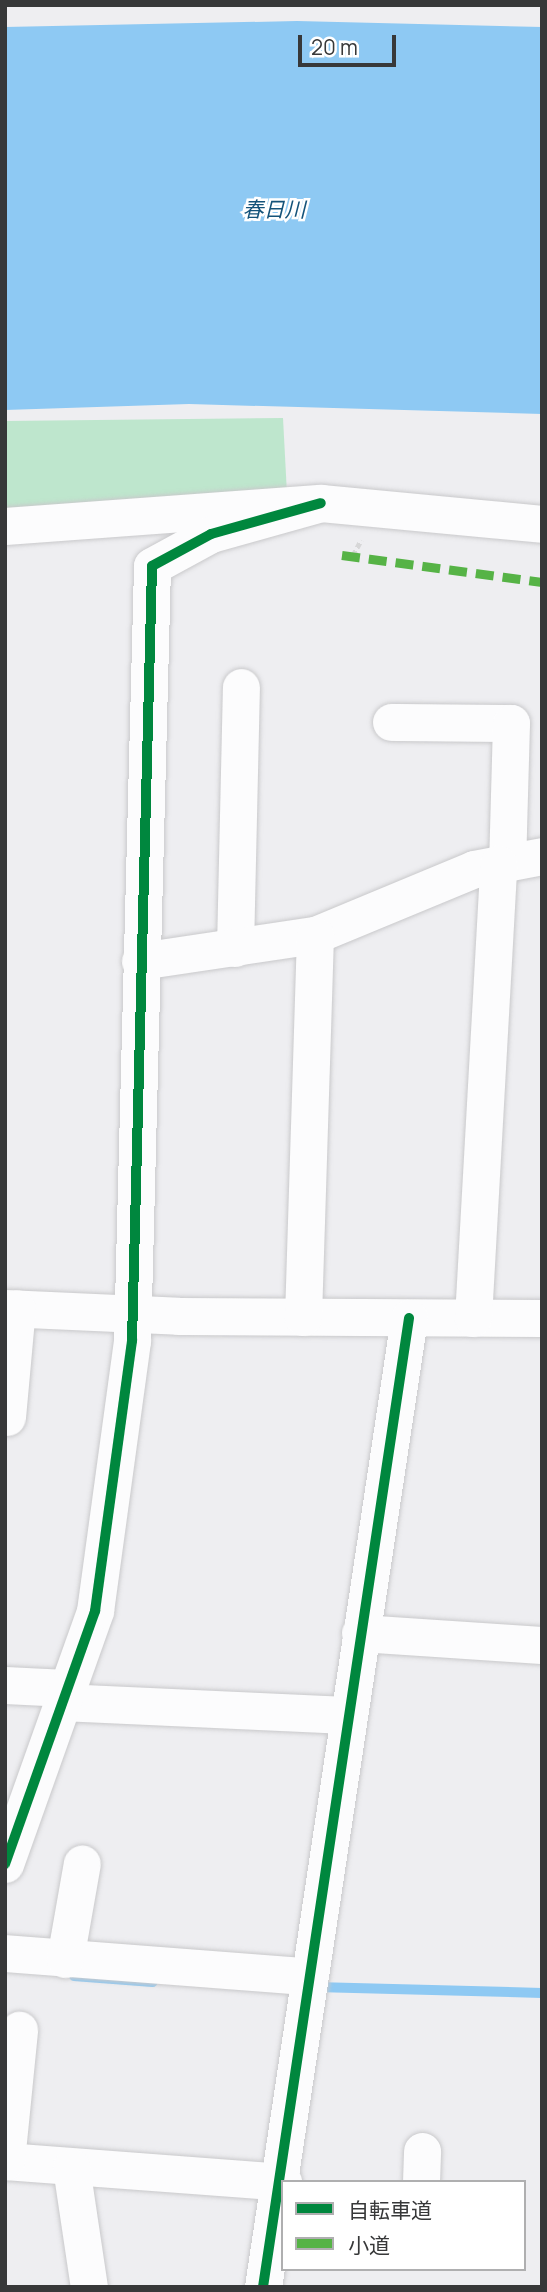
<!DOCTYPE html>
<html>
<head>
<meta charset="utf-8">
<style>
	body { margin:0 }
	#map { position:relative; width:547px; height:2292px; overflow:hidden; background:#eeeef1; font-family:Manrope,"Noto Sans JP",sans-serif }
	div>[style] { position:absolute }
	.green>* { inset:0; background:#bee6cd }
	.water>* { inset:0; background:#8ec9f3 }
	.stream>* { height:10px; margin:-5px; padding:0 5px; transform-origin:5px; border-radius:5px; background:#8ec9f3 }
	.path>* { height:4.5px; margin-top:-2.25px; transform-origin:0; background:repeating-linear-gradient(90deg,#d7d7d8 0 5px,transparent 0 8.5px) }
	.roads { filter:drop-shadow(0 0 2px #c9c9cb) drop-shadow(0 0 2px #c9c9cb) }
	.minor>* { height:37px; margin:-18.5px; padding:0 18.5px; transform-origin:18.5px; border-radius:18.5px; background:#fcfcfd }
	.quiet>* { height:9px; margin-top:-4.5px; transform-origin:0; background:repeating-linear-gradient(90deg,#56b346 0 18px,transparent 0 27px) }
	.cycleway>* { height:10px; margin:-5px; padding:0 5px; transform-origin:5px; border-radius:5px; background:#00873e }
	span { translate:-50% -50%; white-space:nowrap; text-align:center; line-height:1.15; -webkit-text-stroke:5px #fff; paint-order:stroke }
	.water-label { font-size:21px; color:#14537a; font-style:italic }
	.frame { position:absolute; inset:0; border:7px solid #373839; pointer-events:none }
	.legend { position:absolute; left:281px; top:2180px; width:245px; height:91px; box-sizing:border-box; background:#fff; border:2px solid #afafb0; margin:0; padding:9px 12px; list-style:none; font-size:21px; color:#373839 }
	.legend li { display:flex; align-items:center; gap:14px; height:35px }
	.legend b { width:35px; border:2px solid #afafb0 }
	.scale { position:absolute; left:298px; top:35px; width:98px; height:32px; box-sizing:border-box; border:4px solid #373839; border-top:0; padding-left:9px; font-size:21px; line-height:24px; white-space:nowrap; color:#373839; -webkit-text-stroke:5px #fff; paint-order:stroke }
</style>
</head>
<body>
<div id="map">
	<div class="green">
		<div style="clip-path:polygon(283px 418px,287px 494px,5px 518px,5px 421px)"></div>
	</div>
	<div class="water">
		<div style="clip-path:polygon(297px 21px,542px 27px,542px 414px,189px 404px,5px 410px,5px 27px)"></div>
	</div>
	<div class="stream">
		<div style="left:74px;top:1976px;width:79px;rotate:4.3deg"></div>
		<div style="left:315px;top:1987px;width:227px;rotate:1.5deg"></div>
	</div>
	<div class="path">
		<div style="left:353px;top:555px;width:17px;rotate:-62deg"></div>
	</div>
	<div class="roads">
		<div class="minor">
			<div style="left:5px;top:526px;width:317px;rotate:-4.2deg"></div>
			<div style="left:321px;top:503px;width:222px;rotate:5.4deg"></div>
			<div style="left:391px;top:722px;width:120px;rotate:0.5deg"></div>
			<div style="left:511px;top:723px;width:139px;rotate:91.6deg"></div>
			<div style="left:235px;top:948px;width:261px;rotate:-88.7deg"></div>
			<div style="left:140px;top:961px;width:177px;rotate:-8.5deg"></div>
			<div style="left:315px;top:935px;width:172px;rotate:-22.5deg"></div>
			<div style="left:474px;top:869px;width:69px;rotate:-10.8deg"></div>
			<div style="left:5px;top:1308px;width:173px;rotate:2.6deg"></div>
			<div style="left:178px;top:1316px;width:364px;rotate:0.3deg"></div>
			<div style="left:303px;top:1317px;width:382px;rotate:-88.2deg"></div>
			<div style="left:473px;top:1318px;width:455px;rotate:-86.8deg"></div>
			<div style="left:7px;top:1417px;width:109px;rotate:-84.8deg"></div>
			<div style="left:360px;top:1633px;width:182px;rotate:3.8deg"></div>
			<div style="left:5px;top:1685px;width:61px;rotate:2.8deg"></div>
			<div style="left:61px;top:1702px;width:286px;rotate:2.6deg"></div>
			<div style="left:5px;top:1864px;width:269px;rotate:-70.4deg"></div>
			<div style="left:95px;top:1611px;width:273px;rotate:-82.2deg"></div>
			<div style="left:132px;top:1341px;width:775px;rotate:-88.52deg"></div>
			<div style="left:152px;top:566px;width:67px;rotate:-28.5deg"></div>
			<div style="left:211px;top:534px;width:114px;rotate:-15.7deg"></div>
			<div style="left:5px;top:1953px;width:302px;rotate:4.4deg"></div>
			<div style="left:65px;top:1959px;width:97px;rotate:-80deg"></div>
			<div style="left:5px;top:2161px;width:279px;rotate:4.3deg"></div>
			<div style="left:6px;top:2161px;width:132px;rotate:-84.3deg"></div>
			<div style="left:71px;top:2167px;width:121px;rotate:81.5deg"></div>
			<div style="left:421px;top:2182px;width:31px;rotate:-88deg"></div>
			<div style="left:263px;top:2287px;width:980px;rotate:-81.43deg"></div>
		</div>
	</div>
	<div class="quiet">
		<div style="left:342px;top:555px;width:202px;rotate:7.7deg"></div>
	</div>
	<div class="cycleway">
		<div style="left:5px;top:1864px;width:269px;rotate:-70.4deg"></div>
		<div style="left:95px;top:1611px;width:273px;rotate:-82.2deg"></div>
		<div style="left:132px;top:1341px;width:775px;rotate:-88.52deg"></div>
		<div style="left:152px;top:566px;width:67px;rotate:-28.5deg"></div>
		<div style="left:211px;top:534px;width:114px;rotate:-15.7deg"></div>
		<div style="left:263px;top:2287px;width:980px;rotate:-81.43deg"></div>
	</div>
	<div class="water-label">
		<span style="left:274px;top:209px">春日川</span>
	</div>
	<div class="frame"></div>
	<ul class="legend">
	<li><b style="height:9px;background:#00873e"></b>自転車道</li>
	<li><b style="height:9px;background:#56b346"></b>小道</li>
	</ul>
	<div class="scale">20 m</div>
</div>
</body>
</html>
